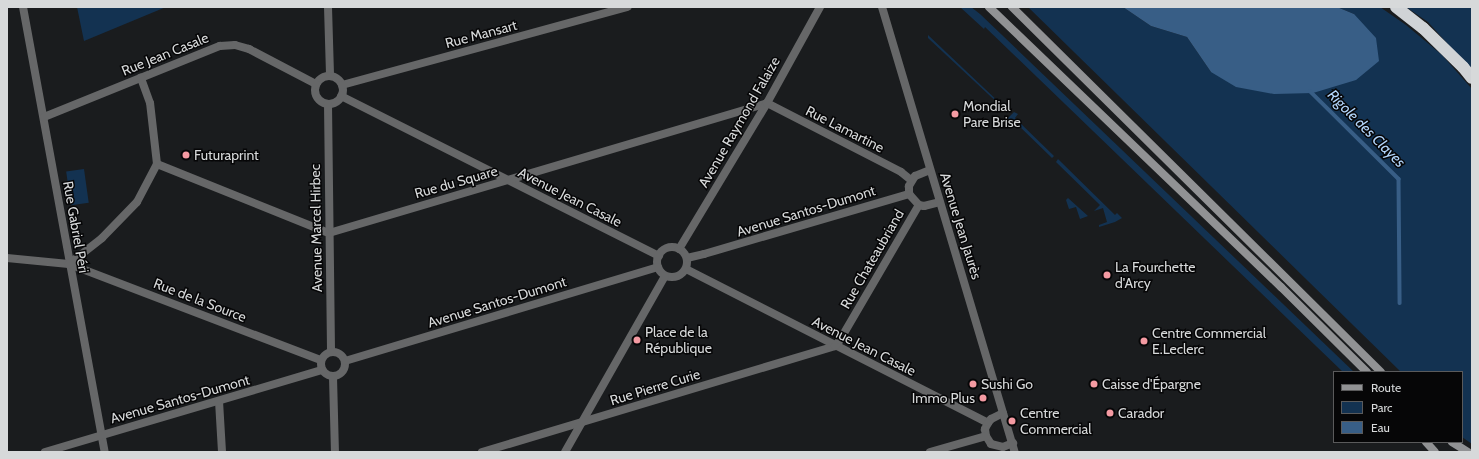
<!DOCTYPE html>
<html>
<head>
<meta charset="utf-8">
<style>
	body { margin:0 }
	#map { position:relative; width:1479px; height:459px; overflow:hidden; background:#1a1c1e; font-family:Cabin,sans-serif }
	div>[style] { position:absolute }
	.green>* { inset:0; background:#133251; transform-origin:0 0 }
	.water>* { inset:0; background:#385e86 }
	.stream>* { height:3.5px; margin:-1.75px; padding:0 1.75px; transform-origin:1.75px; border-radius:1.75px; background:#385e86 }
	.minor>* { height:8px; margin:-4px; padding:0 4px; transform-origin:4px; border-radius:4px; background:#666768 }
	.minor>.ring { margin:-4px; padding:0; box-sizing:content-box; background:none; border:8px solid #666768; border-radius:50% }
	.tertiary>* { height:8px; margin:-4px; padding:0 4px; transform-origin:4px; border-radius:4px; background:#666768 }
	.secondary>* { height:8px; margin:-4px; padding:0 4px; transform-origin:4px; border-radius:4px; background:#919294 }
	.motorway>* { height:12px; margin:-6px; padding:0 6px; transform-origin:6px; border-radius:6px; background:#d0d3d6 }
	.dots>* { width:11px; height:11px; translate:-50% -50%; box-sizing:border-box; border:2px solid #060607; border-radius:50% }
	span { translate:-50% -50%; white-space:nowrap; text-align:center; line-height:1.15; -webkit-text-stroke:3px #060607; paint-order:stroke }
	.street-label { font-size:14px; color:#d7d9da }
	.poi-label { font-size:14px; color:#d7d9da }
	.left { translate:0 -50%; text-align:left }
	.right { translate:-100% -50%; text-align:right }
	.water-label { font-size:15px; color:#b3d6fc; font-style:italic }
	.frame { position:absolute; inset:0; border:8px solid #d7d9da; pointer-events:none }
	.legend { position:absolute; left:1333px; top:371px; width:130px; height:72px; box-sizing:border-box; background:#060607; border:1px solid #5a5a5b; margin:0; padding:5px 7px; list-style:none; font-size:12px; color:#d7d9da }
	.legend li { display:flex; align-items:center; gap:8px; height:20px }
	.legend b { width:20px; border:1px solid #5a5a5b }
</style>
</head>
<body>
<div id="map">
	<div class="green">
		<div style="clip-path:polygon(77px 7px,166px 7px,84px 41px)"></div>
		<div style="clip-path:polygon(960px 7px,971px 7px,980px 14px,1354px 372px,1343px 372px,985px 27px,984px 29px)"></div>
		<div style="clip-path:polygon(1028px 7px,1123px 7px,1151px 26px,1187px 37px,1211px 72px,1354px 14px,1337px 7px,1380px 7px,1406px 25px,1442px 55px,1472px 89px,1472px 444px,1462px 437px,1462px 372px,1401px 372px)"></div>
		<div style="clip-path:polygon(1406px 7px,1472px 7px,1472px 71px,1428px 22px)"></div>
		<div style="clip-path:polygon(928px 35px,1003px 106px,1003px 108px,928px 38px)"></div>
		<div style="clip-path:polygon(1014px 112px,1018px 114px,1015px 118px,1054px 156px,1052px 158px,1012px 119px,1005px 123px,1005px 121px)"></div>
		<div style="clip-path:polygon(1058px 159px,1115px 215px,1117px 213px,1122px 218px,1115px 222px,1099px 227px,1099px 225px,1107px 222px,1103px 208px,1094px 211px,1100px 205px,1056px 162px)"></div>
		<div style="left:84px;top:169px;width:34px;height:18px;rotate:82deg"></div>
		<div style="clip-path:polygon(1068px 198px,1088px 216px,1080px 219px,1076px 207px,1069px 209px,1066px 200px)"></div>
	</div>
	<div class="water">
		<div style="clip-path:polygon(1123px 7px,1337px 7px,1354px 14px,1376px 38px,1379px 61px,1356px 80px,1313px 93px,1274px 94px,1236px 87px,1211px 72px,1187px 37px,1151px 26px)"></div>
	</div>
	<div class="stream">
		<div style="left:1310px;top:91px;width:125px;rotate:44.7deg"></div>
		<div style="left:1399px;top:179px;width:124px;rotate:89.5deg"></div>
	</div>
	<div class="minor">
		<div style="left:23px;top:7px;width:452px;rotate:79.6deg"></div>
		<div style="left:328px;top:7px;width:69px;rotate:88.3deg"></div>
		<div class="ring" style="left:315px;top:76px;width:20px;height:20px"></div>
		<div style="left:342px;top:85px;width:296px;rotate:-15.3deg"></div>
		<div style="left:341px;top:96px;width:356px;rotate:26.7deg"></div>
		<div style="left:328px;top:104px;width:248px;rotate:89.3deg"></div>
		<div style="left:44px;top:117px;width:190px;rotate:-22deg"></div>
		<div style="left:220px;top:46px;width:15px;rotate:-4deg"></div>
		<div style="left:235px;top:45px;width:15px;rotate:16deg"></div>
		<div style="left:249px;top:49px;width:76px;rotate:27.6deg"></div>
		<div style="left:157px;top:164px;width:185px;rotate:21.9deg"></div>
		<div style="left:329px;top:233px;width:457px;rotate:-16.5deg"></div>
		<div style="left:767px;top:103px;width:151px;rotate:27.2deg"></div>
		<div style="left:901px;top:172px;width:13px;rotate:39deg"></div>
		<div style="left:930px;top:170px;width:16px;rotate:158deg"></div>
		<div style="left:915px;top:176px;width:12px;rotate:121deg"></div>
		<div style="left:909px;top:186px;width:8px;rotate:90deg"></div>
		<div style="left:909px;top:194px;width:15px;rotate:48deg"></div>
		<div style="left:919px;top:205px;width:5px;rotate:11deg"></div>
		<div style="left:924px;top:206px;width:16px;rotate:-14deg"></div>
		<div class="ring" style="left:657px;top:247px;width:22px;height:22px"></div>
		<div style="left:679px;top:249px;width:170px;rotate:-58.9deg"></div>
		<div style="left:767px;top:103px;width:110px;rotate:-61.1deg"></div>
		<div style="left:7px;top:258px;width:62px;rotate:5.5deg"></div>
		<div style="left:69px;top:264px;width:270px;rotate:20.9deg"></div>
		<div style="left:687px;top:258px;width:17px;rotate:-13deg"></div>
		<div style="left:704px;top:254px;width:214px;rotate:-16.3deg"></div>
		<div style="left:69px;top:264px;width:42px;rotate:-38.2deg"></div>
		<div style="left:102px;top:238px;width:50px;rotate:-45.8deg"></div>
		<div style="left:137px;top:202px;width:43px;rotate:-62.2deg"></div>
		<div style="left:157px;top:164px;width:61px;rotate:-96.5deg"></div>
		<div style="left:150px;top:103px;width:27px;rotate:-110deg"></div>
		<div style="left:686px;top:269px;width:339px;rotate:27deg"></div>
		<div class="ring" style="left:321px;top:352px;width:16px;height:16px"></div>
		<div style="left:345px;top:361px;width:327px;rotate:-16.7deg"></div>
		<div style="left:333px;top:377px;width:75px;rotate:88.5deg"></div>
		<div style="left:219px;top:401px;width:51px;rotate:86.6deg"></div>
		<div style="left:1003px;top:413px;width:13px;rotate:153deg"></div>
		<div style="left:991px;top:419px;width:5px;rotate:127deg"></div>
		<div style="left:988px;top:423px;width:7px;rotate:117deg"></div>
		<div style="left:985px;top:429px;width:7px;rotate:82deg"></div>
		<div style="left:986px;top:436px;width:9px;rotate:58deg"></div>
		<div style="left:991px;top:444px;width:12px;rotate:14deg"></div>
		<div style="left:1003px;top:447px;width:11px;rotate:-22deg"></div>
		<div style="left:45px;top:452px;width:289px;rotate:-16.5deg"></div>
		<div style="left:482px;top:452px;width:369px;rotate:-16.7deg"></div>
		<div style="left:835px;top:346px;width:8px;rotate:-50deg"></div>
		<div style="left:840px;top:340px;width:156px;rotate:-59.7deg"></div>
		<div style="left:565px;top:452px;width:202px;rotate:-60.4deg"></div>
		<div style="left:930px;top:452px;width:58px;rotate:-15.9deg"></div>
	</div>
	<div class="tertiary">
		<div style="left:882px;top:7px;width:464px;rotate:73.4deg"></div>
	</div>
	<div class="secondary">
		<div style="left:989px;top:7px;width:405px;rotate:43.8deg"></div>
		<div style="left:1281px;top:287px;width:121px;rotate:44.7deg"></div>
		<div style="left:1012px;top:7px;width:519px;rotate:44.69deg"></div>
		<div style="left:1426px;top:442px;width:13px;rotate:48deg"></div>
		<div style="left:1452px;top:442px;width:19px;rotate:32deg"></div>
	</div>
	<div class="motorway">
		<div style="left:1396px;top:7px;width:34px;rotate:38deg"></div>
		<div style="left:1423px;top:28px;width:56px;rotate:44.3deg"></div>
		<div style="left:1463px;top:67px;width:14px;rotate:51deg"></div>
	</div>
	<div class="dots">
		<div style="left:955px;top:114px;background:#f49aa2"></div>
		<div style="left:186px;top:155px;background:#f49aa2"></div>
		<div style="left:1107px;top:275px;background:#f49aa2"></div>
		<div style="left:637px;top:340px;background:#f49aa2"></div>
		<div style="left:1144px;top:341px;background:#f49aa2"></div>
		<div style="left:973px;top:384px;background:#f49aa2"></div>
		<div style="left:1094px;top:384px;background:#f49aa2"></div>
		<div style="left:983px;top:398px;background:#f49aa2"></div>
		<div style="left:1110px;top:413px;background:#f49aa2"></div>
		<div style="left:1012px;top:421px;background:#f49aa2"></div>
	</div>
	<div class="street-label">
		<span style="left:481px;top:34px;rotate:-15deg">Rue Mansart</span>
		<span style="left:165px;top:54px;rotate:-22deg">Rue Jean Casale</span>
		<span style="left:739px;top:122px;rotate:-60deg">Avenue Raymond Falaize</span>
		<span style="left:845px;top:129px;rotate:27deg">Rue Lamartine</span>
		<span style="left:456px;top:182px;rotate:-16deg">Rue du Square</span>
		<span style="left:570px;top:197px;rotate:27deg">Avenue Jean Casale</span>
		<span style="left:806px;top:211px;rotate:-17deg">Avenue Santos-Dumont</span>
		<span style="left:961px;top:226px;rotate:73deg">Avenue Jean Jaurès</span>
		<span style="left:76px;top:227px;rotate:80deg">Rue Gabriel Péri</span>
		<span style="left:316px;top:228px;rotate:-91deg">Avenue Marcel Hirbec</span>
		<span style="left:872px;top:259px;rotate:-60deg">Rue Chateaubriand</span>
		<span style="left:200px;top:300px;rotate:21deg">Rue de la Source</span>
		<span style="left:497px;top:302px;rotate:-17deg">Avenue Santos-Dumont</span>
		<span style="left:864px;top:346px;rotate:27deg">Avenue Jean Casale</span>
		<span style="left:655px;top:387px;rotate:-17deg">Rue Pierre Curie</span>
		<span style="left:180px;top:399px;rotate:-16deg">Avenue Santos-Dumont</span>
	</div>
	<div class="poi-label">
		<span class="left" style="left:963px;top:114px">Mondial<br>Pare Brise</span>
		<span class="left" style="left:194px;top:155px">Futuraprint</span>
		<span class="left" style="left:1115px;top:275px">La Fourchette<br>d'Arcy</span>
		<span class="left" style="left:645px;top:340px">Place de la<br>République</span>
		<span class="left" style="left:1152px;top:341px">Centre Commercial<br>E.Leclerc</span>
		<span class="left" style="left:981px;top:384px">Sushi Go</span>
		<span class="left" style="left:1102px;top:384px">Caisse d'Épargne</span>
		<span class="right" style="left:975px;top:398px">Immo Plus</span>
		<span class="left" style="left:1020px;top:421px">Centre<br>Commercial</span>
		<span class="left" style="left:1118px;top:413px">Carador</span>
	</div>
	<div class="water-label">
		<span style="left:1366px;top:129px;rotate:45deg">Rigole des Clayes</span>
	</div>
	<div class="frame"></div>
	<ul class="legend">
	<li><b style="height:5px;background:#919294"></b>Route</li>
	<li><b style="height:11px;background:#133251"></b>Parc</li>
	<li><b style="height:11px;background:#385e86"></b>Eau</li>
	</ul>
</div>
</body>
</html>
